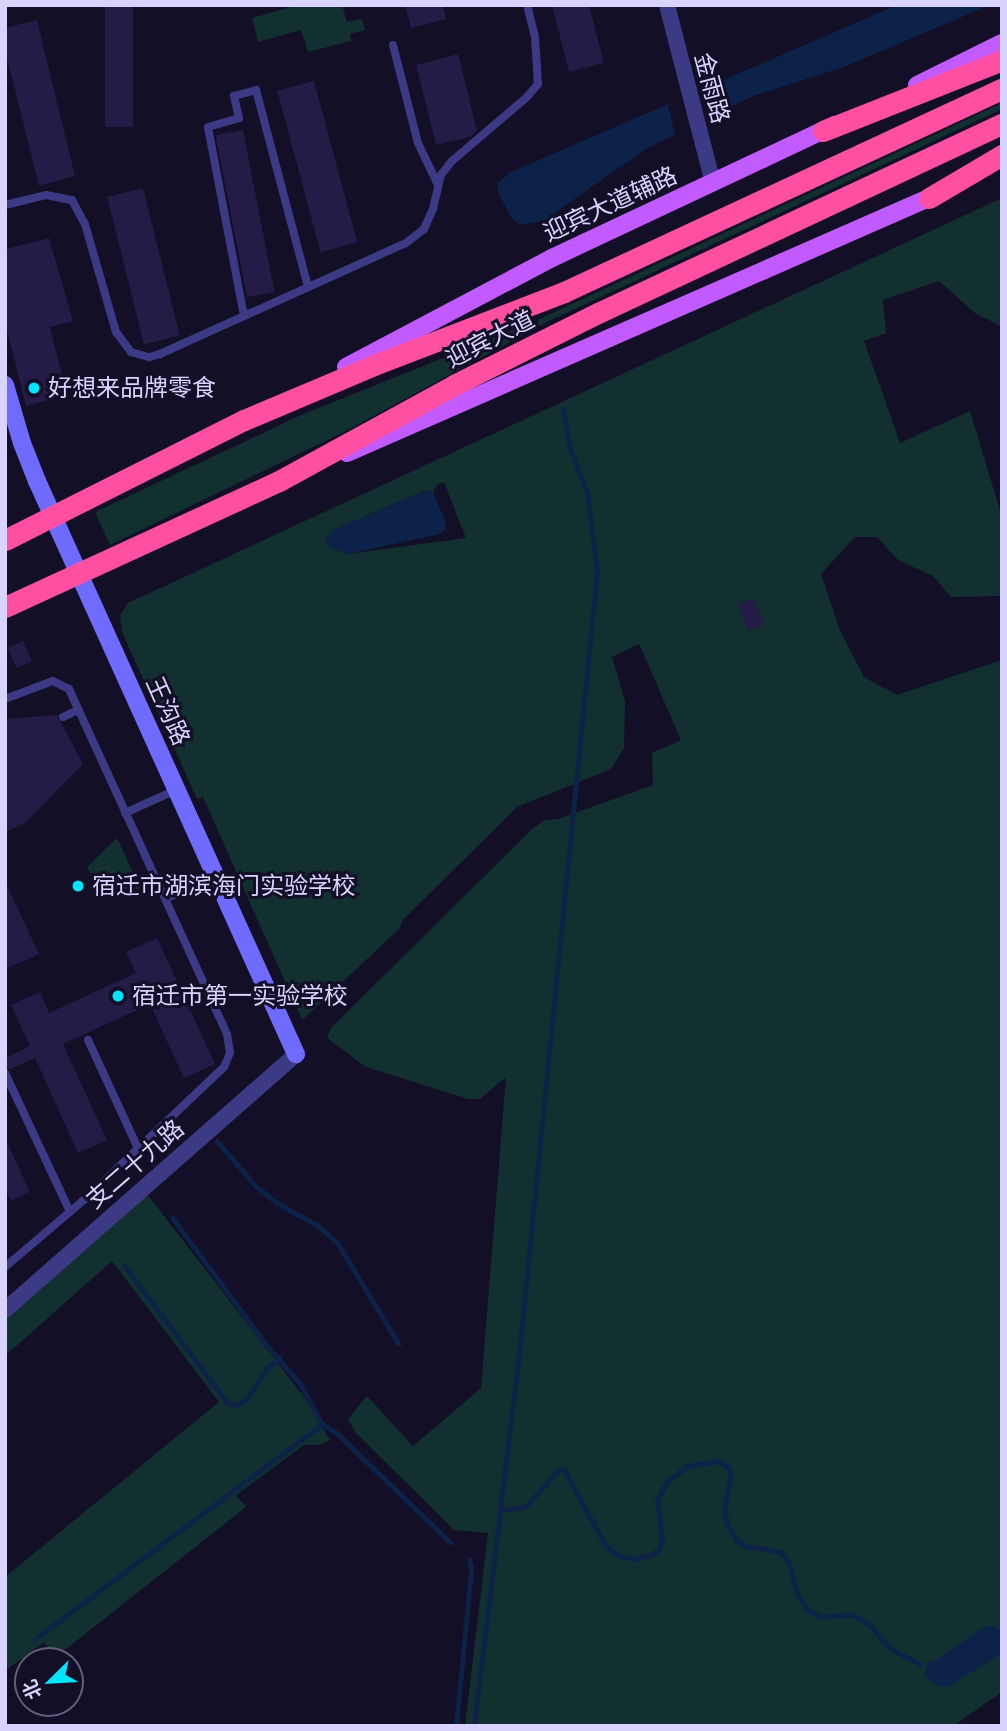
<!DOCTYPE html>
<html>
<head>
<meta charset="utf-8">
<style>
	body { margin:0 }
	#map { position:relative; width:1007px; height:1731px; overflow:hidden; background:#130f26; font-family:"Asap Condensed","Noto Sans SC",sans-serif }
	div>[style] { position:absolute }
	.green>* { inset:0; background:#12302f }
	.water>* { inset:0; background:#0c2248 }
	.pier>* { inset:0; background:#130f26 }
	.stream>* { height:4.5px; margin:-2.25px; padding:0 2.25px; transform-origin:2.25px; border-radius:2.25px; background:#0c2248 }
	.building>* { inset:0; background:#241b47; transform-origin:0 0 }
	.lane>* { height:8px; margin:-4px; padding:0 4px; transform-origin:4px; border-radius:4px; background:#3d3a85 }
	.street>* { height:16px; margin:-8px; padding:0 8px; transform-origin:8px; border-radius:8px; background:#3d3a85 }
	.secondary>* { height:18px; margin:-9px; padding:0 9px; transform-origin:9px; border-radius:9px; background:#6f6bff }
	.primary>* { height:18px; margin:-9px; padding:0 9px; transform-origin:9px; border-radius:9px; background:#c25bff }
	.highway>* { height:21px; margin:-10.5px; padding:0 10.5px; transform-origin:10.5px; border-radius:10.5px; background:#ff4fa3 }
	.dots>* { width:19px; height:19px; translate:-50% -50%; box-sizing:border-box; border:4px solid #130f26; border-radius:50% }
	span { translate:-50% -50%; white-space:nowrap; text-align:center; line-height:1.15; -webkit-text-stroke:6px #130f26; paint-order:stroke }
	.street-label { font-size:24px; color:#d9d4ff }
	.poi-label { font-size:24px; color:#d9d4ff }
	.left { translate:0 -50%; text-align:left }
	.frame { position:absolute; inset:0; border:7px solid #d9d4ff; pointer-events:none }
	.north { position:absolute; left:14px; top:1647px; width:70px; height:70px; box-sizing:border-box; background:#130f26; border:2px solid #625e7d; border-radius:50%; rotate:246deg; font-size:19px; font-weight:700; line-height:28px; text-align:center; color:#d9d4ff }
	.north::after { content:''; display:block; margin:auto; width:24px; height:32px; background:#00e5ff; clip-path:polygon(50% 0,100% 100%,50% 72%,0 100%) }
</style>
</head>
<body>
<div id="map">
	<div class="green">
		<div style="clip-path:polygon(298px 5px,342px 5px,347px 22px,362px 19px,365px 30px,350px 34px,351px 41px,308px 52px,301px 30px,258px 42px,252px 18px)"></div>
		<div style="clip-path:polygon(1002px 103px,1002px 109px,545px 323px,346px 431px,110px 545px,95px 512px,301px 415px,542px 318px)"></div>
		<div style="clip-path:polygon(evenodd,1002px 198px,1002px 327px,975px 313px,939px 281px,883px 300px,886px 333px,864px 341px,900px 443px,970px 411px,1002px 517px,1002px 596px,951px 597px,933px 576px,898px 560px,877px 537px,855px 537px,821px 574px,840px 630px,864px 677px,897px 695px,1002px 660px,1002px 1692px,953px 1726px,465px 1726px,488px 1533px,454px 1530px,356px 1433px,348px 1419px,367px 1396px,413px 1446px,481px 1388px,506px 1077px,480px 1099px,468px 1099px,366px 1067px,327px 1038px,331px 1028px,532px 829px,545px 820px,558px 819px,653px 785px,652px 753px,681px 740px,639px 644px,612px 657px,625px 701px,624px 748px,611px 769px,517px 807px,403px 920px,399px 929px,302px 1020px,203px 797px,197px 799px,122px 632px,120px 615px,128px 603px,1002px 198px,444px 482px,466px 538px,348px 554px,325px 540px,331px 531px,426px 490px,433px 493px,437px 485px,444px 482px)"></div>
		<div style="clip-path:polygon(117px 838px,141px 889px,98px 890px,87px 867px)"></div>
		<div style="clip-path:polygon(147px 1194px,304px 1397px,330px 1440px,321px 1445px,304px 1445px,236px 1495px,246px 1507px,56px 1657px,44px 1642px,5px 1671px,5px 1577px,219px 1402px,112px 1261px,5px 1356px,5px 1318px)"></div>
	</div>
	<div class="water">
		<div style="clip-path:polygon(897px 5px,990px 5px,844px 67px,753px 96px,646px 149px,543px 221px,521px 225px,512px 219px,499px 194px,497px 184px,511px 172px)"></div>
		<div style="clip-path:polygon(426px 490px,433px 493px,445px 520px,446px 529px,440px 534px,348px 554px,329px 547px,325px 540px,331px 531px)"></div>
		<div style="clip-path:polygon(985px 1626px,995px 1626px,1002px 1632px,1002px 1653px,948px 1687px,938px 1686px,924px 1676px,927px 1662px,938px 1659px)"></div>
	</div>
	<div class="pier">
		<div style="clip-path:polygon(716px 79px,725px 114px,676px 139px,667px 101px)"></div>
	</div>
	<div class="stream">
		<div style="left:546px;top:215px;width:23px;rotate:80deg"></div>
		<div style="left:217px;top:1141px;width:60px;rotate:49.1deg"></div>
		<div style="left:256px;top:1186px;width:26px;rotate:39deg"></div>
		<div style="left:276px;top:1202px;width:47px;rotate:29.3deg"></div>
		<div style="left:317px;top:1225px;width:26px;rotate:40deg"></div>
		<div style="left:337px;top:1242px;width:119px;rotate:58.7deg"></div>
		<div style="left:173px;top:1218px;width:162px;rotate:53.6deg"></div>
		<div style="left:269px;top:1348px;width:47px;rotate:48.5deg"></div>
		<div style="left:300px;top:1383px;width:47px;rotate:61.8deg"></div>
		<div style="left:125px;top:1266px;width:171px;rotate:53.1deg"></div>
		<div style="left:228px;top:1403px;width:8px;rotate:14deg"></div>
		<div style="left:236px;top:1405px;width:11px;rotate:-27deg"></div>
		<div style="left:246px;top:1400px;width:38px;rotate:-57deg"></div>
		<div style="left:267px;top:1368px;width:16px;rotate:-38deg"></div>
		<div style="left:501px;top:1510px;width:24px;rotate:-7deg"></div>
		<div style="left:525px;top:1507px;width:49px;rotate:-47.5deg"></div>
		<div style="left:558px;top:1471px;width:6px;rotate:-18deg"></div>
		<div style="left:564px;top:1469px;width:85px;rotate:61.3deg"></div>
		<div style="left:605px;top:1544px;width:16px;rotate:43deg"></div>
		<div style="left:617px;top:1555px;width:18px;rotate:13deg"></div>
		<div style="left:635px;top:1559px;width:16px;rotate:-15deg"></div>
		<div style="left:650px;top:1555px;width:10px;rotate:-29deg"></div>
		<div style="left:659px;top:1550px;width:12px;rotate:-76deg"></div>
		<div style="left:662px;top:1538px;width:38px;rotate:-97deg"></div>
		<div style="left:657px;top:1500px;width:21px;rotate:-61deg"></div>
		<div style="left:667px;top:1482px;width:26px;rotate:-39deg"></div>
		<div style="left:687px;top:1466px;width:31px;rotate:-9deg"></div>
		<div style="left:718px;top:1461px;width:13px;rotate:32deg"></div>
		<div style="left:729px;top:1468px;width:9px;rotate:77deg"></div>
		<div style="left:731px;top:1477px;width:33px;rotate:101deg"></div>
		<div style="left:725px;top:1509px;width:14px;rotate:82deg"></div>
		<div style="left:727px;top:1523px;width:20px;rotate:60deg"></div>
		<div style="left:737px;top:1540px;width:10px;rotate:37deg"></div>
		<div style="left:745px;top:1546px;width:36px;rotate:9deg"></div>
		<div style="left:781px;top:1552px;width:13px;rotate:51deg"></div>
		<div style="left:789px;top:1562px;width:34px;rotate:75deg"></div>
		<div style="left:798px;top:1595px;width:18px;rotate:56deg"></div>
		<div style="left:808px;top:1610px;width:15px;rotate:28deg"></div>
		<div style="left:821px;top:1617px;width:32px;rotate:-5deg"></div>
		<div style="left:853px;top:1614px;width:22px;rotate:34deg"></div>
		<div style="left:871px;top:1626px;width:30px;rotate:49deg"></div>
		<div style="left:891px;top:1649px;width:33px;rotate:27deg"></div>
		<div style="left:35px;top:1639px;width:359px;rotate:-36.8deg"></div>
		<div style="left:322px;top:1424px;width:17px;rotate:31deg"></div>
		<div style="left:337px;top:1433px;width:158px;rotate:44deg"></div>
		<div style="left:456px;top:1726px;width:158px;rotate:-84.5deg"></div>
		<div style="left:471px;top:1569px;width:9px;rotate:-103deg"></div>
		<div style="left:474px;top:1726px;width:383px;rotate:-83.1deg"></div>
		<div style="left:520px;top:1346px;width:779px;rotate:-84.33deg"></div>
		<div style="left:597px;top:571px;width:80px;rotate:-97.2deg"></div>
		<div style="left:587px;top:492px;width:46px;rotate:-111.6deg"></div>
		<div style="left:570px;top:449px;width:40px;rotate:-100deg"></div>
	</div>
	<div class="building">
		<div style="left:105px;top:5px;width:28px;height:122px"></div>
		<div style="clip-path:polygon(405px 5px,443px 5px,446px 19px,411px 28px)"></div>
		<div style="clip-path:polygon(552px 5px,589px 5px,604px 63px,569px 72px)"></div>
		<div style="clip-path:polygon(37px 20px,75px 176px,39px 186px,5px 50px,5px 28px)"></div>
		<div style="clip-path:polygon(458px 54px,477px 131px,470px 137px,436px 145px,416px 65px)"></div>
		<div style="left:314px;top:81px;width:167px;height:38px;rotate:75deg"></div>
		<div style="left:243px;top:130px;width:165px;height:28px;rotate:79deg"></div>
		<div style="left:143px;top:188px;width:152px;height:37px;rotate:76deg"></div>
		<div style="clip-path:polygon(49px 238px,73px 321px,50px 327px,67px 395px,26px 406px,5px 322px,5px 249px)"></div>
		<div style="left:754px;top:598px;width:29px;height:17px;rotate:70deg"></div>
		<div style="left:23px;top:641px;width:22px;height:17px;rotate:66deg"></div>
		<div style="clip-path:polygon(57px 715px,83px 764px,24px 824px,5px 832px,5px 719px)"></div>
		<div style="clip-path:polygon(5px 881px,39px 954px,5px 969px)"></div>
		<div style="clip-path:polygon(157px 938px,215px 1064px,184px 1078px,150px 1004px,63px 1044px,107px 1140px,78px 1153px,35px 1058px,10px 1069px,5px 1067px,5px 1058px,30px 1046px,11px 1005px,40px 992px,49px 1013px,136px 973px,126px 952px)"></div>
		<div style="clip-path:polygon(5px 1138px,30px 1192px,11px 1201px,5px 1189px)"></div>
	</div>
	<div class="lane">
		<div style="left:393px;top:45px;width:101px;rotate:75.7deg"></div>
		<div style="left:418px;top:143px;width:47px;rotate:64.5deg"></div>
		<div style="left:5px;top:205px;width:42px;rotate:-13.7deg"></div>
		<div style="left:46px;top:195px;width:26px;rotate:11deg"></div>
		<div style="left:72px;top:200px;width:27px;rotate:62deg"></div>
		<div style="left:85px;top:224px;width:112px;rotate:74deg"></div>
		<div style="left:116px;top:332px;width:25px;rotate:53deg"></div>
		<div style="left:131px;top:352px;width:19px;rotate:16deg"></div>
		<div style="left:149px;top:357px;width:11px;rotate:-15deg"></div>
		<div style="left:160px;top:354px;width:270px;rotate:-24.3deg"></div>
		<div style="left:406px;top:243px;width:23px;rotate:-38deg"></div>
		<div style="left:424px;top:229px;width:22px;rotate:-66deg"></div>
		<div style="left:433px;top:209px;width:35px;rotate:-77deg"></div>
		<div style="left:441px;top:175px;width:18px;rotate:-52deg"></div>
		<div style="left:452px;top:161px;width:99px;rotate:-40.5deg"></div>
		<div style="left:527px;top:97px;width:17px;rotate:-50deg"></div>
		<div style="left:538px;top:84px;width:47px;rotate:-93.7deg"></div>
		<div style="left:535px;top:37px;width:33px;rotate:-104deg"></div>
		<div style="left:244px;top:316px;width:192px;rotate:-100.8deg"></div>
		<div style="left:208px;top:127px;width:32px;rotate:-16deg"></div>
		<div style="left:239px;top:118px;width:23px;rotate:-103deg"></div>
		<div style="left:234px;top:96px;width:23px;rotate:-15deg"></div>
		<div style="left:256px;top:90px;width:204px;rotate:75.2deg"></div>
		<div style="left:5px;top:699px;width:51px;rotate:-20.6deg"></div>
		<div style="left:53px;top:681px;width:18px;rotate:27deg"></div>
		<div style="left:69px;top:689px;width:379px;rotate:65.4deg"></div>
		<div style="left:227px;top:1034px;width:19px;rotate:81deg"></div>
		<div style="left:230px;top:1053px;width:15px;rotate:113deg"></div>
		<div style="left:224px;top:1067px;width:192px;rotate:136.5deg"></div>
		<div style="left:85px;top:1199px;width:105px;rotate:139.6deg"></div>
		<div style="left:63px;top:717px;width:17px;rotate:-25deg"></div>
		<div style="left:125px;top:813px;width:56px;rotate:-24.3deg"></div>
		<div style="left:165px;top:899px;width:56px;rotate:-23.3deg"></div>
		<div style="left:88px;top:1040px;width:119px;rotate:65.2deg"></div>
		<div style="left:5px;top:1073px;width:153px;rotate:64.9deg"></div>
	</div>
	<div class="street">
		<div style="left:667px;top:5px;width:184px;rotate:75.5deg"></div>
		<div style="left:5px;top:1310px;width:388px;rotate:-41.3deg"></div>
	</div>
	<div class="secondary">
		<div style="left:5px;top:385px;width:60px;rotate:73.7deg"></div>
		<div style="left:22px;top:443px;width:41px;rotate:68.5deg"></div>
		<div style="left:37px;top:481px;width:629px;rotate:65.68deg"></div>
	</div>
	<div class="primary">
		<div style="left:917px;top:85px;width:95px;rotate:-26.3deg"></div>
		<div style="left:346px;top:367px;width:233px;rotate:-27.9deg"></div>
		<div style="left:552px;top:258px;width:313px;rotate:-25.2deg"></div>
		<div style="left:347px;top:453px;width:647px;rotate:-23.67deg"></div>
	</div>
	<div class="highway">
		<div style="left:823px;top:131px;width:193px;rotate:-21.6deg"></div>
		<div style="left:929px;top:198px;width:85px;rotate:-30.5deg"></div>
		<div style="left:5px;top:540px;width:267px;rotate:-26.7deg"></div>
		<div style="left:244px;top:420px;width:141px;rotate:-22.9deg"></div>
		<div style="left:374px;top:365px;width:204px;rotate:-21deg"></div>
		<div style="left:564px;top:292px;width:483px;rotate:-24.9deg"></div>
		<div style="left:5px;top:607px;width:302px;rotate:-24.7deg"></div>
		<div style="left:279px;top:481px;width:200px;rotate:-28.7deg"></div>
		<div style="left:454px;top:385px;width:161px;rotate:-26.6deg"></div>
		<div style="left:598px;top:313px;width:446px;rotate:-25.1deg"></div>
	</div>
	<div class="dots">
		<div style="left:34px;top:388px;background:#00e5ff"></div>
		<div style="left:78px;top:886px;background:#00e5ff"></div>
		<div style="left:118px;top:996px;background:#00e5ff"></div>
	</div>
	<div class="street-label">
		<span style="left:712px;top:88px;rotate:75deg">金雨路</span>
		<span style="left:610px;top:204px;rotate:-25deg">迎宾大道辅路</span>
		<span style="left:490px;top:339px;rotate:-27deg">迎宾大道</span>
		<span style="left:168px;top:711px;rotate:66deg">王沟路</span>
		<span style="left:135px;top:1164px;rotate:-41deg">支二十九路</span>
	</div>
	<div class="poi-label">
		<span class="left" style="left:48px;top:388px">好想来品牌零食</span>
		<span class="left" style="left:92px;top:886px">宿迁市湖滨海门实验学校</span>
		<span class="left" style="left:132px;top:996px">宿迁市第一实验学校</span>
	</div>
	<div class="frame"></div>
	<div class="north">北</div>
</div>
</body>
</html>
